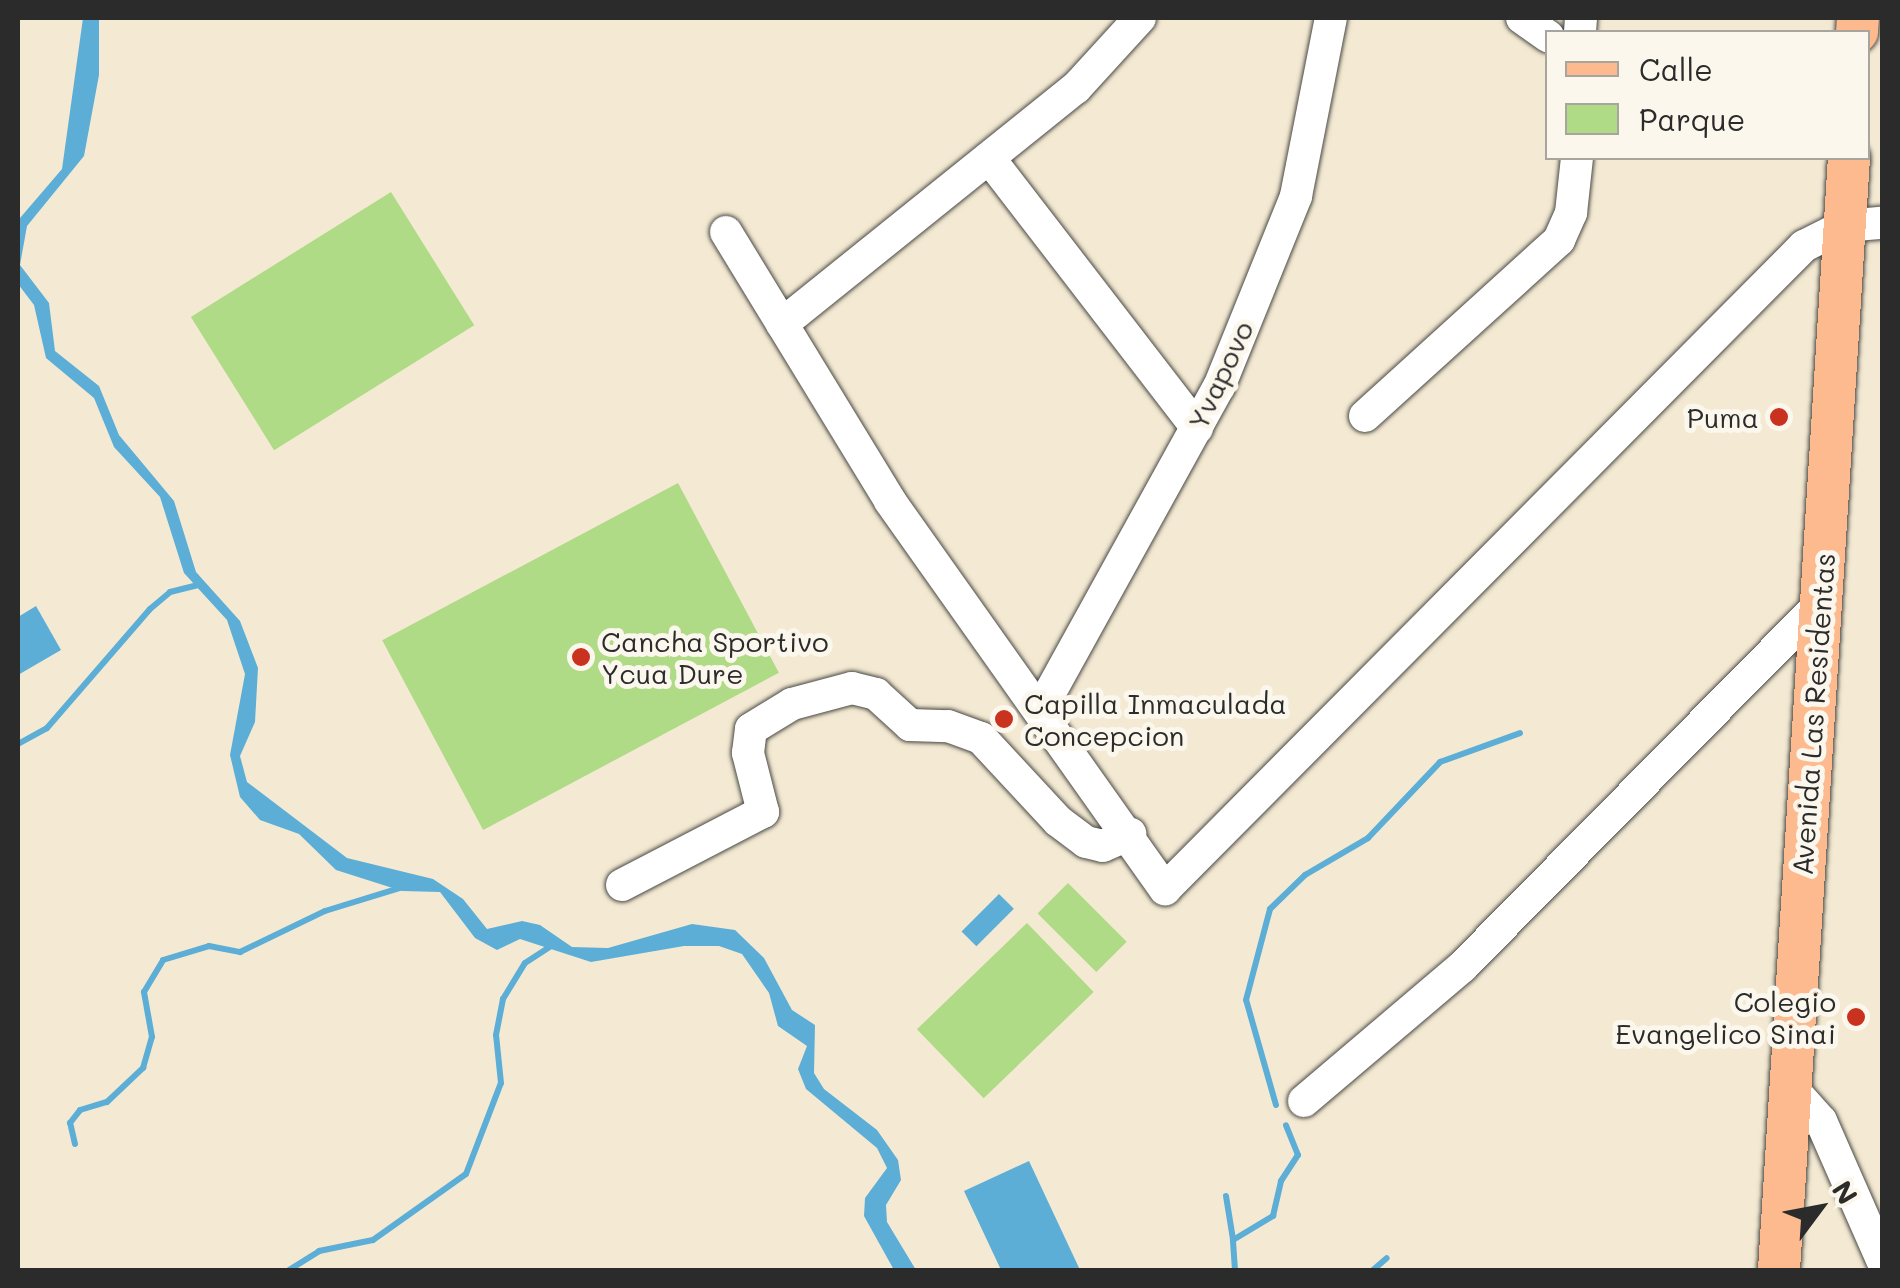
<!DOCTYPE html>
<html>
<head>
<meta charset="utf-8">
<style>
	body { margin:0 }
	#map { position:relative; width:1900px; height:1288px; overflow:hidden; background:#f4ead3; font-family:Mali,sans-serif }
	div>[style] { position:absolute }
	.green>* { inset:0; background:#afda86; transform-origin:0 0 }
	.water>* { inset:0; background:#5caed7; transform-origin:0 0 }
	.stream>* { height:6px; margin:-3px; padding:0 3px; transform-origin:3px; border-radius:3px; background:#5caed7 }
	.roads { filter:drop-shadow(0 0 2px #494844) drop-shadow(0 0 2px #494844) }
	.minor>* { height:32px; margin:-16px; padding:0 16px; transform-origin:16px; border-radius:16px; background:#fff }
	.major>* { height:42px; margin:-21px; padding:0 21px; transform-origin:21px; border-radius:21px; background:#fcba8e }
	.dots>* { width:28px; height:28px; translate:-50% -50%; box-sizing:border-box; border:5px solid #fbf7ec; border-radius:50% }
	span { translate:-50% -50%; white-space:nowrap; text-align:center; line-height:1.15; -webkit-text-stroke:10px #fbf7ec; paint-order:stroke }
	.street-label { font-size:28px; color:#2b2b2b }
	.poi-label { font-size:28px; color:#2b2b2b }
	.right { translate:-100% -50%; text-align:right }
	.left { translate:0 -50%; text-align:left }
	.frame { position:absolute; inset:0; border:20px solid #2b2b2b; pointer-events:none }
	.legend { position:absolute; left:1545px; top:30px; width:325px; height:130px; box-sizing:border-box; background:#fbf7ec; border:2px solid #a8a59f; margin:0; padding:12px 18px; list-style:none; font-size:30px; color:#2b2b2b }
	.legend li { display:flex; align-items:center; gap:20px; height:50px }
	.legend b { width:50px; border:2px solid #a8a59f }
	.north { position:absolute; left:1770px; top:1158px; width:100px; height:100px; -webkit-text-stroke:8px #fbf7ec; paint-order:stroke; rotate:58deg; font-size:28px; font-weight:700; line-height:40px; text-align:center; color:#2b2b2b }
	.north::after { content:''; display:block; margin:auto; width:35px; height:45px; background:#2b2b2b; clip-path:polygon(50% 0,100% 100%,50% 72%,0 100%) }
</style>
</head>
<body>
<div id="map">
	<div class="green">
		<div style="left:391px;top:192px;width:157px;height:236px;rotate:58deg"></div>
		<div style="left:678px;top:483px;width:215px;height:335px;rotate:62deg"></div>
		<div style="left:1068px;top:883px;width:83px;height:43px;rotate:45deg"></div>
		<div style="left:1027px;top:923px;width:96px;height:153px;rotate:46deg"></div>
	</div>
	<div class="water">
		<div style="clip-path:polygon(83px 18px,99px 18px,99px 75px,84px 156px,27px 226px,20px 265px,49px 303px,55px 351px,99px 386px,119px 435px,174px 501px,196px 572px,240px 621px,258px 668px,255px 722px,240px 756px,247px 782px,347px 858px,433px 879px,463px 899px,487px 929px,522px 921px,540px 925px,572px 947px,608px 948px,692px 924px,735px 930px,764px 958px,792px 1010px,815px 1025px,814px 1073px,824px 1089px,877px 1130px,898px 1160px,901px 1180px,886px 1205px,887px 1222px,916px 1270px,894px 1270px,864px 1216px,865px 1198px,887px 1168px,877px 1148px,806px 1089px,798px 1069px,807px 1046px,778px 1026px,769px 993px,742px 954px,719px 946px,684px 946px,591px 962px,520px 939px,497px 950px,475px 938px,440px 892px,402px 891px,336px 870px,299px 834px,260px 820px,240px 797px,230px 755px,245px 674px,227px 620px,184px 573px,160px 497px,114px 447px,94px 398px,46px 358px,34px 305px,18px 284px,20px 218px,62px 169px)"></div>
		<div style="clip-path:polygon(36px 606px,61px 650px,18px 675px,18px 617px)"></div>
		<div style="left:999px;top:894px;width:21px;height:53px;rotate:45deg"></div>
		<div style="clip-path:polygon(1029px 1161px,1080px 1270px,1001px 1270px,964px 1191px)"></div>
	</div>
	<div class="stream">
		<div style="left:18px;top:744px;width:33px;rotate:-29deg"></div>
		<div style="left:47px;top:728px;width:157px;rotate:-49.1deg"></div>
		<div style="left:150px;top:609px;width:26px;rotate:-40deg"></div>
		<div style="left:170px;top:592px;width:30px;rotate:-14deg"></div>
		<div style="left:1276px;top:1105px;width:109px;rotate:-105.9deg"></div>
		<div style="left:1246px;top:1000px;width:94px;rotate:-75.2deg"></div>
		<div style="left:1270px;top:909px;width:49px;rotate:-44.2deg"></div>
		<div style="left:1305px;top:875px;width:73px;rotate:-30.4deg"></div>
		<div style="left:1368px;top:838px;width:105px;rotate:-46.5deg"></div>
		<div style="left:1440px;top:762px;width:85px;rotate:-19.9deg"></div>
		<div style="left:75px;top:1144px;width:22px;rotate:-103deg"></div>
		<div style="left:70px;top:1123px;width:16px;rotate:-52deg"></div>
		<div style="left:80px;top:1110px;width:28px;rotate:-17deg"></div>
		<div style="left:107px;top:1102px;width:50px;rotate:-43.4deg"></div>
		<div style="left:143px;top:1068px;width:32px;rotate:-74deg"></div>
		<div style="left:152px;top:1037px;width:46px;rotate:-100.1deg"></div>
		<div style="left:144px;top:992px;width:37px;rotate:-59deg"></div>
		<div style="left:163px;top:960px;width:48px;rotate:-16.9deg"></div>
		<div style="left:209px;top:946px;width:32px;rotate:11deg"></div>
		<div style="left:240px;top:952px;width:94px;rotate:-25.8deg"></div>
		<div style="left:325px;top:911px;width:82px;rotate:-17.1deg"></div>
		<div style="left:1226px;top:1196px;width:44px;rotate:80.8deg"></div>
		<div style="left:289px;top:1270px;width:36px;rotate:-32deg"></div>
		<div style="left:319px;top:1251px;width:55px;rotate:-11.5deg"></div>
		<div style="left:373px;top:1240px;width:114px;rotate:-35.4deg"></div>
		<div style="left:466px;top:1174px;width:97px;rotate:-69deg"></div>
		<div style="left:501px;top:1083px;width:48px;rotate:-95.9deg"></div>
		<div style="left:496px;top:1035px;width:37px;rotate:-79deg"></div>
		<div style="left:503px;top:999px;width:42px;rotate:-58.6deg"></div>
		<div style="left:525px;top:963px;width:33px;rotate:-33deg"></div>
		<div style="left:1235px;top:1270px;width:30px;rotate:-94deg"></div>
		<div style="left:1233px;top:1240px;width:47px;rotate:-31deg"></div>
		<div style="left:1273px;top:1216px;width:36px;rotate:-77deg"></div>
		<div style="left:1281px;top:1181px;width:31px;rotate:-57deg"></div>
		<div style="left:1298px;top:1155px;width:32px;rotate:-112deg"></div>
		<div style="left:1373px;top:1270px;width:18px;rotate:-41deg"></div>
	</div>
	<div class="roads">
		<div class="minor">
			<div style="left:1522px;top:18px;width:32px;rotate:35deg"></div>
			<div style="left:1580px;top:32px;width:14px;rotate:-86deg"></div>
			<div style="left:989px;top:158px;width:341px;rotate:52.4deg"></div>
			<div style="left:726px;top:232px;width:315px;rotate:58.6deg"></div>
			<div style="left:890px;top:501px;width:476px;rotate:54.7deg"></div>
			<div style="left:1165px;top:889px;width:907px;rotate:-45.18deg"></div>
			<div style="left:1804px;top:246px;width:45px;rotate:-26.6deg"></div>
			<div style="left:1844px;top:226px;width:38px;rotate:-5deg"></div>
			<div style="left:782px;top:324px;width:377px;rotate:-38.8deg"></div>
			<div style="left:1076px;top:88px;width:95px;rotate:-47.6deg"></div>
			<div style="left:1365px;top:416px;width:262px;rotate:-42.2deg"></div>
			<div style="left:1559px;top:240px;width:30px;rotate:-66deg"></div>
			<div style="left:1571px;top:213px;width:55px;rotate:-83.8deg"></div>
			<div style="left:1042px;top:707px;width:366px;rotate:-61.1deg"></div>
			<div style="left:1219px;top:387px;width:206px;rotate:-68deg"></div>
			<div style="left:1296px;top:196px;width:181px;rotate:-78.9deg"></div>
			<div style="left:622px;top:885px;width:159px;rotate:-27.4deg"></div>
			<div style="left:763px;top:812px;width:61px;rotate:-104.3deg"></div>
			<div style="left:748px;top:753px;width:24px;rotate:-83deg"></div>
			<div style="left:751px;top:729px;width:48px;rotate:-31.4deg"></div>
			<div style="left:792px;top:704px;width:62px;rotate:-14.9deg"></div>
			<div style="left:852px;top:688px;width:25px;rotate:14deg"></div>
			<div style="left:876px;top:694px;width:46px;rotate:42.4deg"></div>
			<div style="left:910px;top:725px;width:38px;rotate:2deg"></div>
			<div style="left:948px;top:726px;width:35px;rotate:20deg"></div>
			<div style="left:981px;top:738px;width:113px;rotate:47.1deg"></div>
			<div style="left:1058px;top:821px;width:35px;rotate:37deg"></div>
			<div style="left:1086px;top:842px;width:17px;rotate:13deg"></div>
			<div style="left:1103px;top:846px;width:30px;rotate:-24deg"></div>
			<div style="left:1789px;top:1085px;width:48px;rotate:48.4deg"></div>
			<div style="left:1821px;top:1121px;width:152px;rotate:66.3deg"></div>
			<div style="left:1304px;top:1101px;width:207px;rotate:-40.3deg"></div>
			<div style="left:1462px;top:967px;width:510px;rotate:-45.4deg"></div>
		</div>
		<div class="major">
			<div style="left:1857px;top:32px;width:14px;rotate:-86deg"></div>
			<div style="left:1779px;top:1270px;width:1114px;rotate:-86.4deg"></div>
		</div>
	</div>
	<div class="dots">
		<div style="left:1779px;top:417px;background:#c8321e"></div>
		<div style="left:581px;top:657px;background:#c8321e"></div>
		<div style="left:1004px;top:719px;background:#c8321e"></div>
		<div style="left:1856px;top:1017px;background:#c8321e"></div>
	</div>
	<div class="street-label">
		<span style="left:1220px;top:375px;rotate:-65deg">Yvapovo</span>
		<span style="left:1813px;top:714px;rotate:-86deg">Avenida Las Residentas</span>
	</div>
	<div class="poi-label">
		<span class="right" style="left:1759px;top:417px">Puma</span>
		<span class="left" style="left:601px;top:657px">Cancha Sportivo<br>Ycua Dure</span>
		<span class="left" style="left:1024px;top:719px">Capilla Inmaculada<br>Concepcion</span>
		<span class="right" style="left:1836px;top:1017px">Colegio<br>Evangelico Sinai</span>
	</div>
	<div class="frame"></div>
	<ul class="legend">
	<li><b style="height:12px;background:#fcba8e"></b>Calle</li>
	<li><b style="height:28px;background:#afda86"></b>Parque</li>
	</ul>
	<div class="north">N</div>
</div>
</body>
</html>
